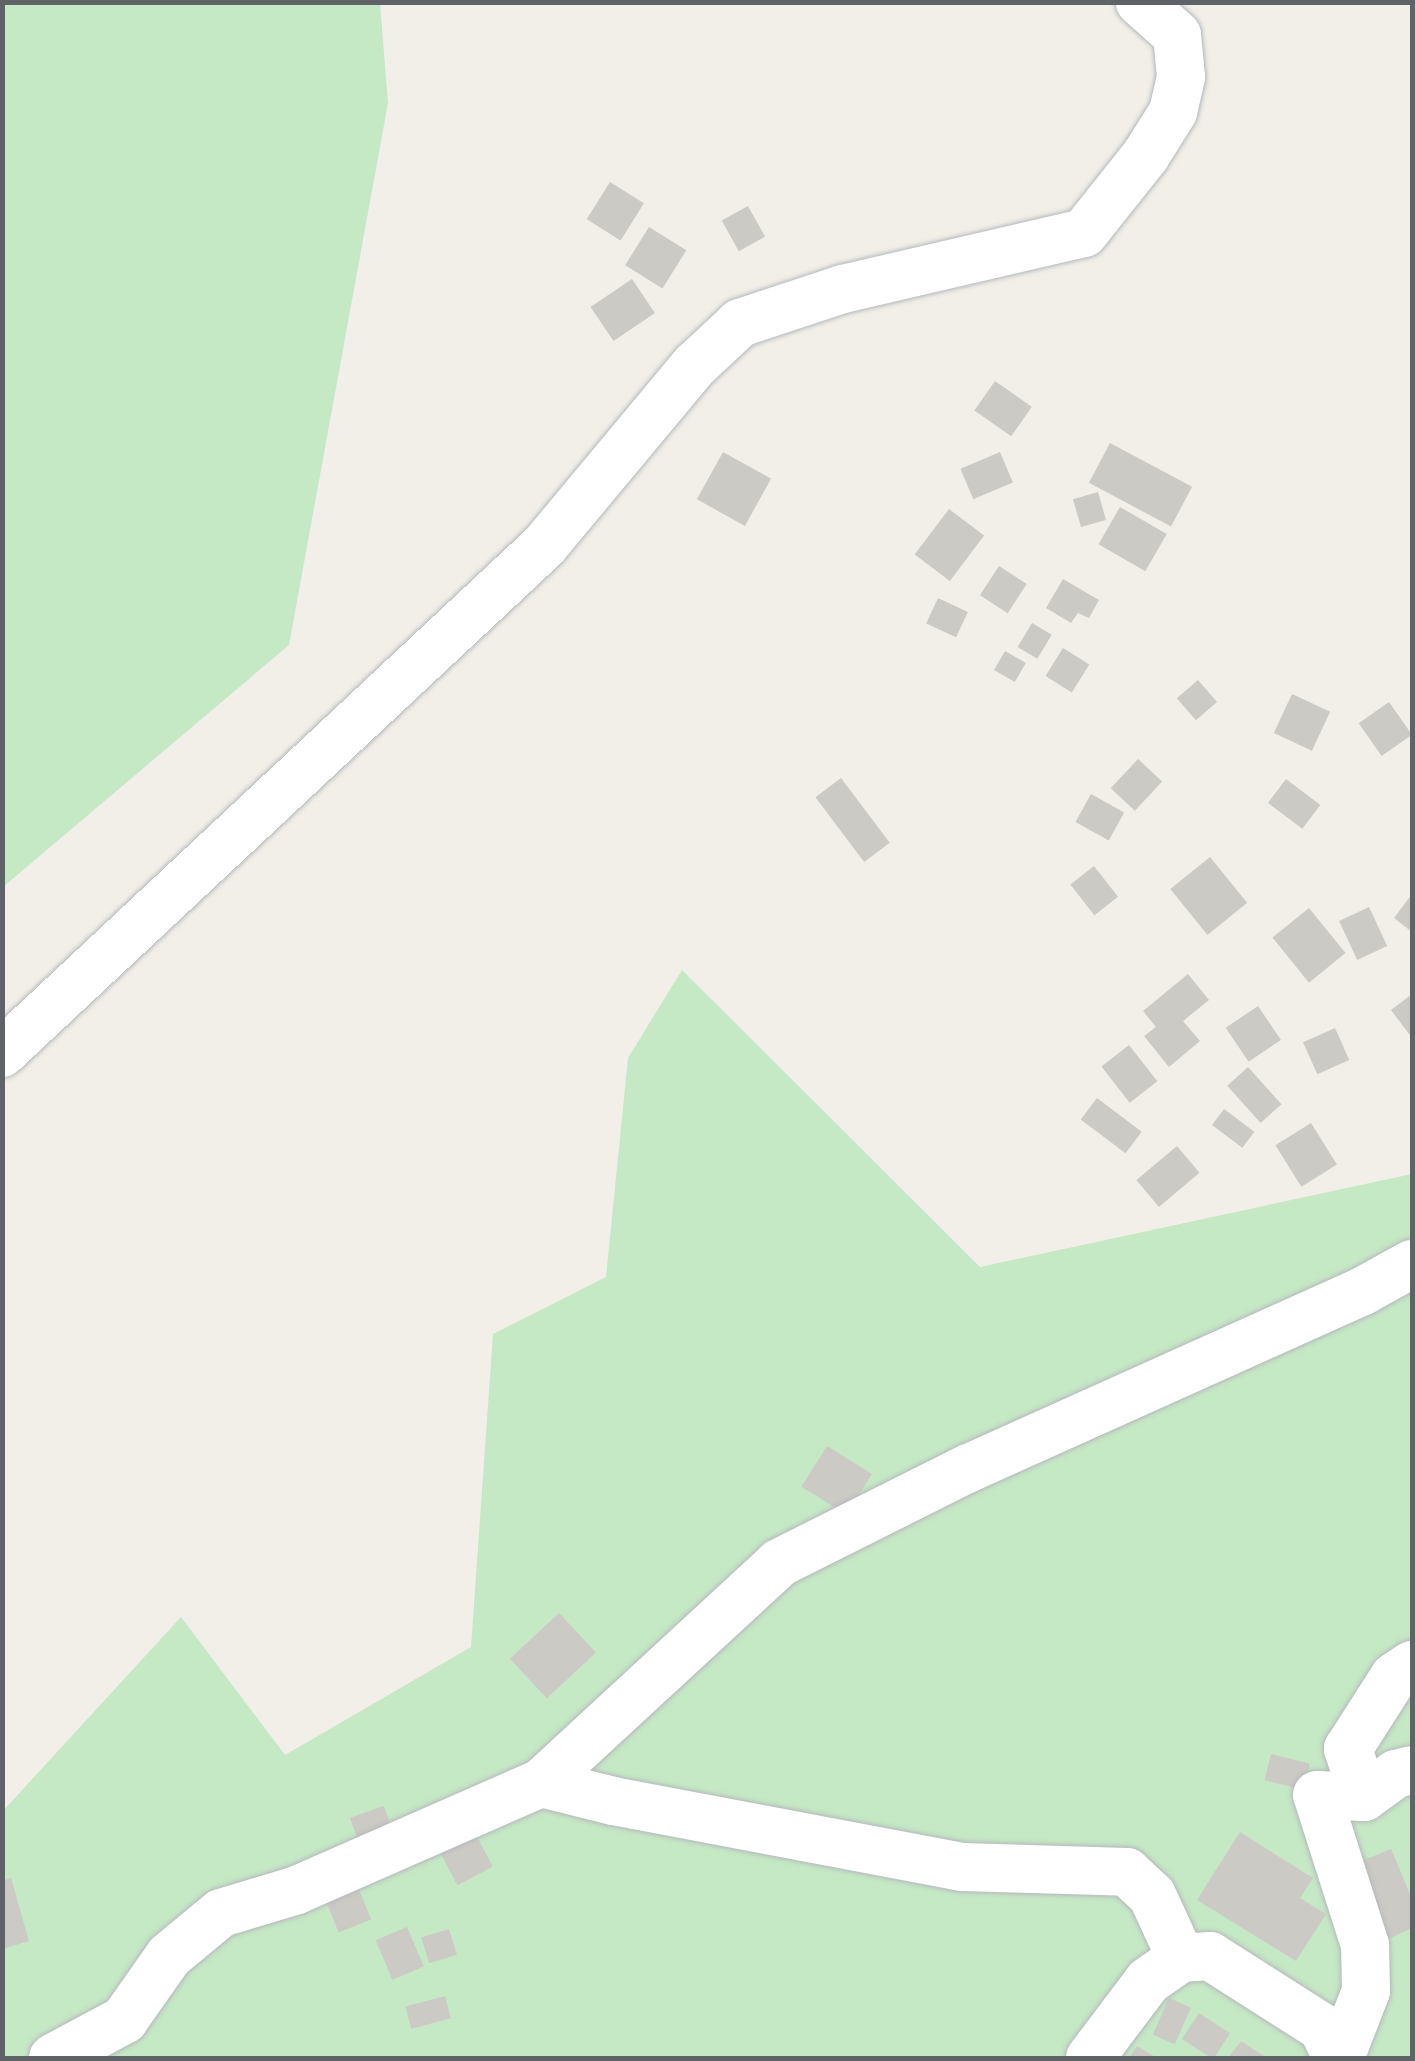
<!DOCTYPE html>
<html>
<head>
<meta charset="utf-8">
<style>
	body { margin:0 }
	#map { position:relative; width:1415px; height:2061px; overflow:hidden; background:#f1efe8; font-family:Manrope,sans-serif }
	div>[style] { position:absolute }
	.green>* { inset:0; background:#c5e8c5 }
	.building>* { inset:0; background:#cccac5; transform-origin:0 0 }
	.roads { filter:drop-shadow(0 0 2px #b5b8bc) drop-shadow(0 0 2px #b5b8bc) }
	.minor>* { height:48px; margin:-24px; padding:0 24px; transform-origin:24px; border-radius:24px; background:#fff }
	span { translate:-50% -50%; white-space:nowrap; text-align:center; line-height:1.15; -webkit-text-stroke:8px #fff; paint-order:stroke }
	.frame { position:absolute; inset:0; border:5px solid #5f6368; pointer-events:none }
</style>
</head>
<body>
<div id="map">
	<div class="green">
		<div style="clip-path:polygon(3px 2px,380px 3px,388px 103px,289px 645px,3px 887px)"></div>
		<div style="clip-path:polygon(682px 970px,980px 1267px,1412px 1174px,1412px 2058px,3px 2058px,2px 1812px,181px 1617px,285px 1755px,471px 1647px,493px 1334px,606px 1277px,628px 1058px)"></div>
	</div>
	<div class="building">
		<div style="left:610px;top:182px;width:40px;height:44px;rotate:32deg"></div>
		<div style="left:748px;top:206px;width:35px;height:30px;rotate:61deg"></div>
		<div style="left:649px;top:227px;width:44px;height:45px;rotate:32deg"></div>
		<div style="left:632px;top:279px;width:41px;height:50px;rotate:56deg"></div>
		<div style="left:995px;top:381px;width:45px;height:36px;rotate:35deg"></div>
		<div style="left:1110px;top:443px;width:93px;height:45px;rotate:28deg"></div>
		<div style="left:723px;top:452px;width:55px;height:54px;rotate:29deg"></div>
		<div style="left:1000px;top:452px;width:33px;height:43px;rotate:67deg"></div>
		<div style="left:1098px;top:492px;width:29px;height:26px;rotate:74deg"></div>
		<div style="left:1120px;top:507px;width:54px;height:43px;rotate:30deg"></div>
		<div style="left:949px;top:509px;width:44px;height:57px;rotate:37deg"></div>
		<div style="left:999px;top:566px;width:33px;height:35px;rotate:33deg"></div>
		<div style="clip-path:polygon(1063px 579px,1099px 600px,1089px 618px,1078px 613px,1071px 623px,1046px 608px)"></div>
		<div style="left:938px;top:598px;width:33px;height:28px;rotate:25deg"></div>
		<div style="left:1032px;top:623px;width:23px;height:28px;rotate:31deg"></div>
		<div style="left:1063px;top:648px;width:31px;height:33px;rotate:32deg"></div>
		<div style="left:1005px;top:651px;width:24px;height:22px;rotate:30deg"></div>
		<div style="left:1198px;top:680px;width:29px;height:28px;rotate:49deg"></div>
		<div style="left:1292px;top:694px;width:42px;height:43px;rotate:25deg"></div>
		<div style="left:1389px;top:702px;width:40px;height:37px;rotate:55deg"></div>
		<div style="left:1138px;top:759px;width:33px;height:40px;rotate:43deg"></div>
		<div style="left:841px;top:778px;width:81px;height:32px;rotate:53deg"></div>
		<div style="left:1286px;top:779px;width:43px;height:30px;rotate:37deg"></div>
		<div style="left:1091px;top:794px;width:38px;height:32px;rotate:29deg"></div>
		<div style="left:1210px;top:857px;width:59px;height:51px;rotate:51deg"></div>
		<div style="left:1094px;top:866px;width:39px;height:30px;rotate:52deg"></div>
		<div style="clip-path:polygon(1412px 894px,1412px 932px,1394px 918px)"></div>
		<div style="left:1369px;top:907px;width:43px;height:33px;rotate:65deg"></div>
		<div style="left:1309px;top:908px;width:58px;height:47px;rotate:51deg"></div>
		<div style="clip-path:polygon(1188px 974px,1209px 1000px,1183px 1021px,1200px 1041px,1169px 1067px,1144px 1036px,1156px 1027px,1143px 1011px)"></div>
		<div style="clip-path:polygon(1412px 994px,1412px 1038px,1391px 1010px)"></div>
		<div style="left:1258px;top:1006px;width:41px;height:39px;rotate:56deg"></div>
		<div style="left:1335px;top:1028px;width:35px;height:35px;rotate:66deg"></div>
		<div style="left:1129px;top:1045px;width:46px;height:35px;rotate:52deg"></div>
		<div style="left:1248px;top:1067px;width:50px;height:28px;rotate:48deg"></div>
		<div style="left:1097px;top:1098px;width:56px;height:27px;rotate:37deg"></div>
		<div style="left:1224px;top:1109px;width:38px;height:20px;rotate:37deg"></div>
		<div style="left:1311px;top:1123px;width:49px;height:42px;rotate:58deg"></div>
		<div style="left:1177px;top:1146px;width:35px;height:53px;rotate:50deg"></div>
		<div style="left:827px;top:1446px;width:53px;height:48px;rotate:32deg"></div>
		<div style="left:559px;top:1613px;width:54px;height:67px;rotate:47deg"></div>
		<div style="left:1271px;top:1754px;width:40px;height:27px;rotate:14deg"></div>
		<div style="left:384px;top:1806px;width:34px;height:36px;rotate:71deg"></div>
		<div style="clip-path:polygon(1240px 1832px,1313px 1878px,1300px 1898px,1326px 1914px,1296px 1961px,1197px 1900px)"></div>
		<div style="left:475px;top:1833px;width:38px;height:40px;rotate:62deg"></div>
		<div style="clip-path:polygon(1391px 1849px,1412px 1899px,1412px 1928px,1384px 1941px,1352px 1865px)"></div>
		<div style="clip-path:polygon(11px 1878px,29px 1941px,2px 1949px,2px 1881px)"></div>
		<div style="left:358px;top:1887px;width:35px;height:35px;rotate:68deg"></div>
		<div style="left:407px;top:1927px;width:43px;height:34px;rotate:67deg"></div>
		<div style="left:449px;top:1929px;width:27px;height:29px;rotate:73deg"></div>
		<div style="left:445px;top:1996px;width:23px;height:41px;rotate:75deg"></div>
		<div style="left:1169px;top:1998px;width:24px;height:40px;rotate:24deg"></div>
		<div style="left:1199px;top:2013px;width:37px;height:31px;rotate:33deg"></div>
		<div style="clip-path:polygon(1241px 2041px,1267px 2058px,1228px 2058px)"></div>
		<div style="clip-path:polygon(1137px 2046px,1157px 2058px,1129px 2058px)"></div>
	</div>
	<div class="roads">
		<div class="minor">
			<div style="left:2px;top:1053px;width:742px;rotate:-43.09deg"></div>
			<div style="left:544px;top:546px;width:236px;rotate:-50.2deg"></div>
			<div style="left:695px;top:365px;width:62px;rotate:-43deg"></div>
			<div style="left:740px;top:323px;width:108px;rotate:-18.3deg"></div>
			<div style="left:843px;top:289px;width:247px;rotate:-13.1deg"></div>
			<div style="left:1084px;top:233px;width:100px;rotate:-51.5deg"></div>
			<div style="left:1146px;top:155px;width:51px;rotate:-57.9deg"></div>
			<div style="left:1173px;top:112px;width:36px;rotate:-77deg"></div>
			<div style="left:1181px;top:77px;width:42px;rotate:-95.4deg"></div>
			<div style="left:1177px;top:35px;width:50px;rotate:-138.3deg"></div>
			<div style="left:541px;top:1783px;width:74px;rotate:14deg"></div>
			<div style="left:613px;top:1801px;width:356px;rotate:10.7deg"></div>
			<div style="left:963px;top:1867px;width:164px;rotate:1.7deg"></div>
			<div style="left:1127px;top:1872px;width:34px;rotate:43deg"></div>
			<div style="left:1152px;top:1895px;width:69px;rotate:65.3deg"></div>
			<div style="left:1364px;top:1797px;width:51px;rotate:-108.4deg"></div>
			<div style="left:1348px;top:1749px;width:85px;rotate:-57.4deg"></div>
			<div style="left:1394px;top:1677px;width:22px;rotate:-34deg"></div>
			<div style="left:53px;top:2058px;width:81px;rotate:-28.2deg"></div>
			<div style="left:124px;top:2020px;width:78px;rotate:-54.9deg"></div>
			<div style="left:169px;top:1956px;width:67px;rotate:-39.6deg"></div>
			<div style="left:221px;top:1913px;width:79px;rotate:-16.8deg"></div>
			<div style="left:297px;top:1890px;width:266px;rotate:-23.7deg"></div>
			<div style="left:541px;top:1783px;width:324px;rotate:-42.7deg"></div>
			<div style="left:779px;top:1563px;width:212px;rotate:-26.6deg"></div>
			<div style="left:969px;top:1468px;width:432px;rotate:-24.2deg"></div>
			<div style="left:1363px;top:1291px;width:56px;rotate:-28.9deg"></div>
			<div style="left:1090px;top:2058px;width:96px;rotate:-53deg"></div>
			<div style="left:1148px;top:1981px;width:40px;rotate:-34.9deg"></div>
			<div style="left:1181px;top:1958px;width:29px;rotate:-4deg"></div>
			<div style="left:1210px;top:1956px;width:134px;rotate:32.5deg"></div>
			<div style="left:1323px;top:2028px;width:33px;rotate:65deg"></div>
			<div style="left:1340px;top:2058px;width:72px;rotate:-68.8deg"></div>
			<div style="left:1366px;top:1991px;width:46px;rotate:-91.2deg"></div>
			<div style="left:1365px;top:1945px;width:157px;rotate:-107.7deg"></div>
			<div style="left:1317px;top:1795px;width:47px;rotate:2.4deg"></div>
			<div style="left:1364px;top:1797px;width:39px;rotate:-36deg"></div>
			<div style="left:1396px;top:1774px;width:16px;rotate:-14deg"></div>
		</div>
	</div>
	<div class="frame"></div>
</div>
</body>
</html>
